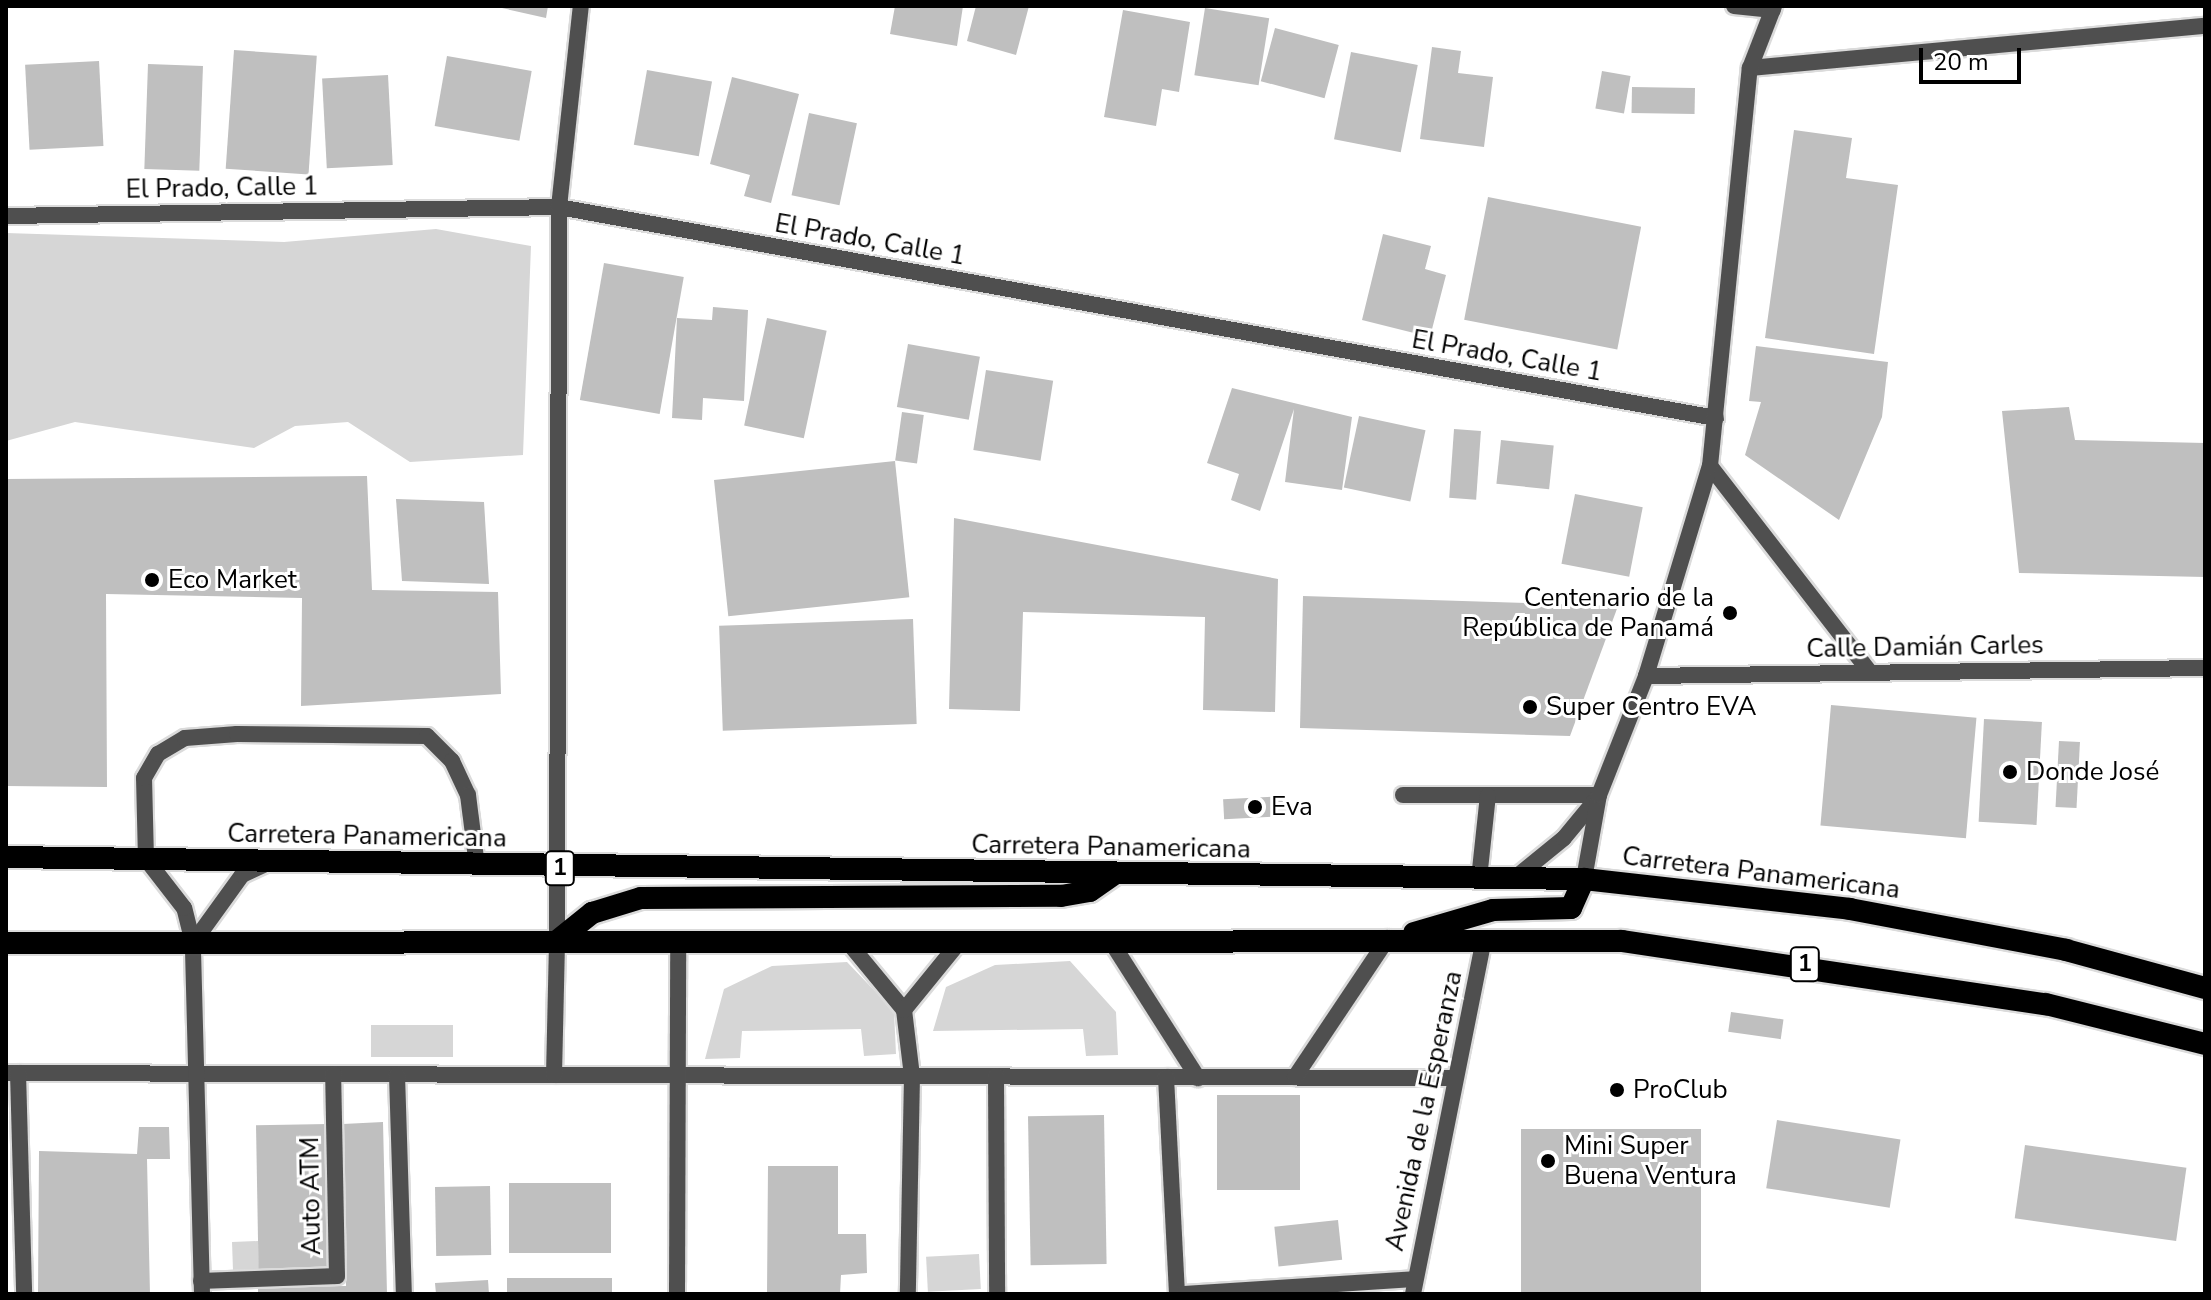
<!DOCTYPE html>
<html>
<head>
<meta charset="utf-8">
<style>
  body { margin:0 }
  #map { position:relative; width:2211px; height:1300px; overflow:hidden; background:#fff; font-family:"Nunito Sans",sans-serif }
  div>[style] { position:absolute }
  .green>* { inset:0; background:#d6d6d6; transform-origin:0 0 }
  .building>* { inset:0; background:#bfbfbf; transform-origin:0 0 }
  .roads { filter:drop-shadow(2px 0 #dbdbdb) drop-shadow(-2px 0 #dbdbdb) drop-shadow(0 2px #dbdbdb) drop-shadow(0 -2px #dbdbdb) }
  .service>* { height:16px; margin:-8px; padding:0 8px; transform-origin:8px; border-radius:8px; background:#4f4f4f }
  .minor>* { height:16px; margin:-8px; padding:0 8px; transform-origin:8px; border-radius:8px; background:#4f4f4f }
  .tertiary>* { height:16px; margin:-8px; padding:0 8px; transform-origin:8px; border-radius:8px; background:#4f4f4f }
  .trunk>* { height:22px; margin:-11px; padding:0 11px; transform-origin:11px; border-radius:11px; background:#000 }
  .dots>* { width:22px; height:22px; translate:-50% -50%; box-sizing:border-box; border:4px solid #fff; border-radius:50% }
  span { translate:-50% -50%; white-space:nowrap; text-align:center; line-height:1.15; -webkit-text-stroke:6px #fff; paint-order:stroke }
  .shield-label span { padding:2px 6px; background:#fff; border:2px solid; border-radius:6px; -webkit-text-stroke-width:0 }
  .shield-label { font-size:24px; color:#000; font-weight:700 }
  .street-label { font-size:26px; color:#000 }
  .poi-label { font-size:26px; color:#000 }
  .left { translate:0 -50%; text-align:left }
  .right { translate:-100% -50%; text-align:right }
  .frame { position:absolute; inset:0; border:8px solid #000; pointer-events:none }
  .scale { position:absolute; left:1919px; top:48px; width:102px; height:36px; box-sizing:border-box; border:4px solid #000; border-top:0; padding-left:10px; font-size:24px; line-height:28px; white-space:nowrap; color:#000; -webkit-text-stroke:6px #fff; paint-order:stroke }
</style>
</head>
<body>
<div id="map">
  <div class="green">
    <i style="clip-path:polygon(436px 229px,531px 246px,523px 455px,410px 462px,348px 422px,295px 426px,254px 448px,75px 422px,6px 441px,6px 233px,284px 242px)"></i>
    <i style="clip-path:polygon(1070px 961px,1116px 1012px,1118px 1055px,1086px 1056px,1083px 1029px,933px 1031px,946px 987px,995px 965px)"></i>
    <i style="clip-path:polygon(847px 962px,894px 1011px,896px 1054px,864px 1056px,861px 1029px,742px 1031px,740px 1058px,705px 1059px,724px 989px,772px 966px)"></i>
    <i style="left:453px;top:1025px;width:32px;height:82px;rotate:90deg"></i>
    <i style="left:258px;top:1241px;width:29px;height:26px;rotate:88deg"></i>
    <i style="left:979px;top:1254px;width:35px;height:53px;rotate:87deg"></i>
  </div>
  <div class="building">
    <i style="clip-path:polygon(493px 6px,548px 6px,546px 18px)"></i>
    <i style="clip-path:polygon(895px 6px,963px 6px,957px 46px,890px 34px)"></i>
    <i style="clip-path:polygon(976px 6px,1029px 6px,1016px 55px,967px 41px)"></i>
    <i style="left:1205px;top:8px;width:65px;height:68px;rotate:9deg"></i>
    <i style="clip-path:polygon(1123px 10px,1190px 22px,1179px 92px,1162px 89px,1156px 126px,1104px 117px)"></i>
    <i style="left:1275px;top:28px;width:66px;height:55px;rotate:15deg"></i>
    <i style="clip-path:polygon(1432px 47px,1461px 51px,1458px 73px,1493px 77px,1484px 147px,1420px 139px)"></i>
    <i style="left:234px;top:50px;width:83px;height:119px;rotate:4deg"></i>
    <i style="left:1351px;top:52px;width:68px;height:89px;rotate:11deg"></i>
    <i style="left:447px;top:56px;width:86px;height:71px;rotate:10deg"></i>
    <i style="left:99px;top:61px;width:85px;height:74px;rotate:87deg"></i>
    <i style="left:148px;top:64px;width:55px;height:105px;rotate:2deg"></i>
    <i style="left:647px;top:70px;width:66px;height:76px;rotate:10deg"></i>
    <i style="left:1602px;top:71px;width:29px;height:38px;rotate:10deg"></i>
    <i style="left:388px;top:75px;width:90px;height:66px;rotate:87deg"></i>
    <i style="clip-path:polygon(732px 77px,799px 94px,771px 203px,744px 196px,750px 175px,710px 164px)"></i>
    <i style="left:1632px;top:87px;width:63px;height:26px;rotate:1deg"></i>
    <i style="left:809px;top:113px;width:49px;height:84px;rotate:12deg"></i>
    <i style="clip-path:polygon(1794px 130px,1852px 138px,1846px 178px,1898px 185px,1874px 354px,1765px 338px)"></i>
    <i style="left:1488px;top:197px;width:156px;height:125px;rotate:11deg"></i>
    <i style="clip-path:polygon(1383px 234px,1431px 246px,1425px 269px,1446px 275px,1430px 337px,1362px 320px)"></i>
    <i style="left:604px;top:263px;width:81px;height:139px;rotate:10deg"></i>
    <i style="clip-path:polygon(713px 307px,748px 310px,744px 401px,703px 398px,702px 420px,672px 418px,677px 318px,712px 320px)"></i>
    <i style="left:767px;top:318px;width:61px;height:110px;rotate:12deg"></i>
    <i style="left:908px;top:344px;width:73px;height:64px;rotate:10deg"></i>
    <i style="clip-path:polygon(1756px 346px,1888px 362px,1882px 417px,1839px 520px,1745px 455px,1761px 402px,1749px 401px)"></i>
    <i style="left:986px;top:370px;width:68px;height:81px;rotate:9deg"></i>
    <i style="clip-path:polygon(1232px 388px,1352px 417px,1342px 490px,1285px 482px,1294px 409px,1260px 511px,1231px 500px,1239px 474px,1207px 463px)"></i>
    <i style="clip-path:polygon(2069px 407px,2075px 440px,2205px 443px,2205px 577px,2019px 573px,2002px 411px)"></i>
    <i style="left:902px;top:412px;width:22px;height:49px;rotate:8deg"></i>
    <i style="left:1359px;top:416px;width:68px;height:73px;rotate:12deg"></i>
    <i style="left:1454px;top:429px;width:27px;height:69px;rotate:4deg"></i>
    <i style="left:1501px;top:440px;width:53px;height:44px;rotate:6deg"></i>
    <i style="left:895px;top:461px;width:137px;height:182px;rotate:84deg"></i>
    <i style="clip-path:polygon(367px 476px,372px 590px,498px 592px,501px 694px,301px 706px,302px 598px,106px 594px,107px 787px,6px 786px,6px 479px)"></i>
    <i style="left:1575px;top:494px;width:69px;height:71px;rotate:11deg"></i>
    <i style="clip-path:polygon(396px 499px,484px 502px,489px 584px,402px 581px)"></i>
    <i style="clip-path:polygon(954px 518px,1278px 579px,1275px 712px,1203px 710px,1205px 617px,1023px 612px,1020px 711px,949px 709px)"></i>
    <i style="clip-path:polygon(1303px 596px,1618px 606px,1570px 736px,1300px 728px)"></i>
    <i style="left:913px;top:619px;width:105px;height:194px;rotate:88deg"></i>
    <i style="left:1831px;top:705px;width:146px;height:121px;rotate:5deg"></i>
    <i style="left:1984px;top:719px;width:58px;height:103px;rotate:3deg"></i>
    <i style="left:2059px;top:741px;width:21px;height:66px;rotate:3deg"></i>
    <i style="left:1286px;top:796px;width:20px;height:63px;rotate:87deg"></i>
    <i style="left:1731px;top:1012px;width:53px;height:20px;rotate:8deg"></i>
    <i style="left:1217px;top:1095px;width:83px;height:95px"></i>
    <i style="left:1104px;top:1115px;width:149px;height:76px;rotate:89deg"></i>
    <i style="left:1777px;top:1120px;width:125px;height:69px;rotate:9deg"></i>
    <i style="clip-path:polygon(383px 1122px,387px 1294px,258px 1294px,258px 1287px,346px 1286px,343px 1124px)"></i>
    <i style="left:328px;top:1124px;width:145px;height:72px;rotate:89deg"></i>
    <i style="clip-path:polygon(139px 1127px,169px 1127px,170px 1159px,147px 1159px,150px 1294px,38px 1294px,39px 1151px,137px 1154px)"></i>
    <i style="left:1521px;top:1129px;width:180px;height:165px"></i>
    <i style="left:2025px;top:1145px;width:163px;height:74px;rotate:8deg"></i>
    <i style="clip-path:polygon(768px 1166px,838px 1166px,838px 1234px,866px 1234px,867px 1273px,841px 1275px,840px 1294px,767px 1294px)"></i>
    <i style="left:509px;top:1183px;width:102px;height:70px"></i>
    <i style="left:490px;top:1186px;width:69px;height:55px;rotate:89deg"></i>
    <i style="left:1338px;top:1220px;width:40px;height:64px;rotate:84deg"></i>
    <i style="left:612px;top:1278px;width:16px;height:105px;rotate:90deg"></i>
    <i style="clip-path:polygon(488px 1280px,489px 1294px,436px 1294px,435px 1283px)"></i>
  </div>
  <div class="roads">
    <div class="service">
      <i style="left:1403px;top:795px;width:196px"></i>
      <i style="left:1479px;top:879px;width:84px;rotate:-83.9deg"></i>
      <i style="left:1110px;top:940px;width:164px;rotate:57.5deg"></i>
      <i style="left:847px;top:941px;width:89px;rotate:50.4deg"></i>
      <i style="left:904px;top:1010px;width:66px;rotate:83.1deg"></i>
      <i style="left:912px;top:1076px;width:218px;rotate:91.1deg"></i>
      <i style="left:193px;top:943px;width:84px;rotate:-54.2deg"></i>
      <i style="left:242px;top:875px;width:29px;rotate:-25deg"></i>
      <i style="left:904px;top:1010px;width:89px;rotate:-50.9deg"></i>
      <i style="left:6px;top:1073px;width:1449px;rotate:0.2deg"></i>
      <i style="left:18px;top:1073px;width:221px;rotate:88.4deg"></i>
      <i style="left:397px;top:1075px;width:219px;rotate:88.2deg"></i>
      <i style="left:554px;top:1075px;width:134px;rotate:-88.7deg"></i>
      <i style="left:996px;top:1076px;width:218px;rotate:89.7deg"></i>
      <i style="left:1166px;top:1077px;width:217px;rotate:87.1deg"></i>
      <i style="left:1295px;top:1077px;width:167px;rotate:-56.2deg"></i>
      <i style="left:201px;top:1281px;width:136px;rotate:-2.1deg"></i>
      <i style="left:337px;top:1276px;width:202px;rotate:-91.1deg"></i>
      <i style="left:202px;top:1294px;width:351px;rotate:-91.5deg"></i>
      <i style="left:193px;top:943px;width:36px;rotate:-104deg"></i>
      <i style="left:184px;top:908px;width:62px;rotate:-127.8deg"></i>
      <i style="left:146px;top:859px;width:81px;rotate:-91.4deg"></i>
      <i style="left:144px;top:778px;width:28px;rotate:-60deg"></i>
      <i style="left:158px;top:754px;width:31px;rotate:-31deg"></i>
      <i style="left:185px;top:738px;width:52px;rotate:-4.4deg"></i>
      <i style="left:237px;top:734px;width:190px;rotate:0.6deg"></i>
      <i style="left:427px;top:736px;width:35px;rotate:45deg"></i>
      <i style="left:452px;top:761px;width:38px;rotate:65deg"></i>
      <i style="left:468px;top:795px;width:72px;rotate:82.8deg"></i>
      <i style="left:677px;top:1294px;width:353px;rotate:-89.8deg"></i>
      <i style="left:1184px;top:1294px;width:230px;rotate:-3.7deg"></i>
    </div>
    <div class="minor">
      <i style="left:1734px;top:6px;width:39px;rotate:6deg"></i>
      <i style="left:1750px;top:68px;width:457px;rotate:-5.3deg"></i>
      <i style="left:6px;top:216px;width:553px;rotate:-0.93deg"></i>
      <i style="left:559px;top:207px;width:1176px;rotate:10.34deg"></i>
      <i style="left:1710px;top:466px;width:258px;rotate:52.2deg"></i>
      <i style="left:1646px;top:676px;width:220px;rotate:-73.1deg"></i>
      <i style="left:1710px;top:466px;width:400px;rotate:-84.3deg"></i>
      <i style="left:1750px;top:68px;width:66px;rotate:-68.8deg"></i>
      <i style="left:557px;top:941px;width:734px;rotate:-89.84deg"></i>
      <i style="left:559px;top:207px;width:202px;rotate:-83.8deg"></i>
    </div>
    <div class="tertiary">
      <i style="left:1515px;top:878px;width:63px;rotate:-39.2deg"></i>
      <i style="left:1564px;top:838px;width:53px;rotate:-50.3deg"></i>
      <i style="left:1584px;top:879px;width:85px;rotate:-79.9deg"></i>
      <i style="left:1599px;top:795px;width:128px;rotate:-68.4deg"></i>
      <i style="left:1646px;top:676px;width:559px;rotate:-0.82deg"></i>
      <i style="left:1413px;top:1294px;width:363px;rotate:-78.7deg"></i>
    </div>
    <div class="trunk">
      <i style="left:6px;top:857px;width:1578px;rotate:0.8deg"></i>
      <i style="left:1584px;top:879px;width:268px;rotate:6.4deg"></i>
      <i style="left:1850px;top:909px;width:220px;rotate:10.7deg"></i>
      <i style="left:2066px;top:950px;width:144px;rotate:15.3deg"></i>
      <i style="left:1414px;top:933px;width:82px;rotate:-16.2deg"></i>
      <i style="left:1493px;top:910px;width:78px;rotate:-1.5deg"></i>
      <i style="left:1571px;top:908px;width:32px;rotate:-66deg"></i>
      <i style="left:557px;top:941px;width:45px;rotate:-38.7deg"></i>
      <i style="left:592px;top:913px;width:51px;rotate:-17deg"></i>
      <i style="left:641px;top:898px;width:420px;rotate:-0.3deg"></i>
      <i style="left:1061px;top:896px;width:29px;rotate:-10deg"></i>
      <i style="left:1090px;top:891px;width:28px;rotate:-35deg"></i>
      <i style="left:6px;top:943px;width:1616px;rotate:-0.07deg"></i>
      <i style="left:1622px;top:941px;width:429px;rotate:8.5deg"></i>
      <i style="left:2046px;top:1004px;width:164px;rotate:14.1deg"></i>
    </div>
  </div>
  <div class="dots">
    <i style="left:152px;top:580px;background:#000"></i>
    <i style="left:1730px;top:613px;background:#000"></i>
    <i style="left:1530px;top:707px;background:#000"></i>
    <i style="left:2010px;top:772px;background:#000"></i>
    <i style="left:1255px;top:807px;background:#000"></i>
    <i style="left:1617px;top:1090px;background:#000"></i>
    <i style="left:1548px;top:1161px;background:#000"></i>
  </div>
  <div class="shield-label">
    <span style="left:560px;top:868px">1</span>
    <span style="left:1805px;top:964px">1</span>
  </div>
  <div class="street-label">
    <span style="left:222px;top:188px;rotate:-1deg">El Prado, Calle 1</span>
    <span style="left:870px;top:240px;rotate:10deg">El Prado, Calle 1</span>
    <span style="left:1507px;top:356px;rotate:10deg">El Prado, Calle 1</span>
    <span style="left:1925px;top:647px;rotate:-1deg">Calle Damián Carles</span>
    <span style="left:367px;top:836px;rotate:1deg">Carretera Panamericana</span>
    <span style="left:1111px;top:847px;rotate:1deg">Carretera Panamericana</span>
    <span style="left:1761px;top:873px;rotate:7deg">Carretera Panamericana</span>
    <span style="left:1424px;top:1111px;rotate:-78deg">Avenida de la Esperanza</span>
    <span style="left:311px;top:1196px;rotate:-91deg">Auto ATM</span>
  </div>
  <div class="poi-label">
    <span class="left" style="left:168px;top:580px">Eco Market</span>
    <span class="right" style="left:1714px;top:613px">Centenario de la<br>República de Panamá</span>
    <span class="left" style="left:1546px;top:707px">Super Centro EVA</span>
    <span class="left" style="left:2026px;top:772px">Donde José</span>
    <span class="left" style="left:1271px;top:807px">Eva</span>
    <span class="left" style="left:1633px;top:1090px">ProClub</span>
    <span class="left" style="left:1564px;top:1161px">Mini Super<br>Buena Ventura</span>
  </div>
  <div class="frame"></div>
  <div class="scale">20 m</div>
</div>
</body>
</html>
